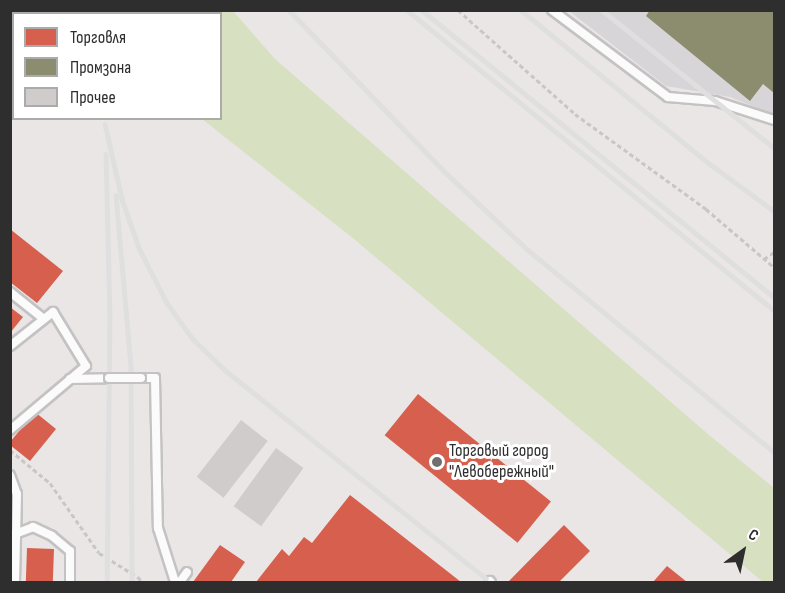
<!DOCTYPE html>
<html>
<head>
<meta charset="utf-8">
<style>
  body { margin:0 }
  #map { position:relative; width:785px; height:593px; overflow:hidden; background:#eae6e5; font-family:"Sofia Sans Condensed",sans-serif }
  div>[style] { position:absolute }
  .industrial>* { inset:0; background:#d7d5d7 }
  .green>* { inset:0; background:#d8e0c2 }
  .shops>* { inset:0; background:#d6604d; transform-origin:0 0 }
  .industry>* { inset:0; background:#8c8c6e }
  .building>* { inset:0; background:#d0cccb; transform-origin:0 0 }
  .path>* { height:3px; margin-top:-1.5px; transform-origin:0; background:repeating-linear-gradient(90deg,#c7c7c7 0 4.5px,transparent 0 7.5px) }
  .roads { filter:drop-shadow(2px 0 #c4c2c3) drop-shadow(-2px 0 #c4c2c3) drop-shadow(0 2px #c4c2c3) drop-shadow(0 -2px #c4c2c3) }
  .service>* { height:8px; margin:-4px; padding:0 4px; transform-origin:4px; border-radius:4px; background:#fcfbfb }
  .rail>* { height:4.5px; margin:-2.25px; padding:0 2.25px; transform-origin:2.25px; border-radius:2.25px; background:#dfdfe0 }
  .bridges { filter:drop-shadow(2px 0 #c4c2c3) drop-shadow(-2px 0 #c4c2c3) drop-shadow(0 2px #c4c2c3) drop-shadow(0 -2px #c4c2c3) }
  .service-bridge>* { height:8px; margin:-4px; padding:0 4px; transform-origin:4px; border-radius:4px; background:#fcfbfb }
  .dots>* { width:16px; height:16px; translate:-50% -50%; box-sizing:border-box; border:3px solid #fff; border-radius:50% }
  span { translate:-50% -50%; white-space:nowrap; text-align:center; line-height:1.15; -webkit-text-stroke:6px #fff; paint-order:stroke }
  .poi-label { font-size:18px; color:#2e2e2e }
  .left { translate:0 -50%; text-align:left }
  .frame { position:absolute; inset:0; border:12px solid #2e2e2e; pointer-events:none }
  .legend { position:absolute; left:12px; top:12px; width:210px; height:108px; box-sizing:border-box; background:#fff; border:2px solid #ababab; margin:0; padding:8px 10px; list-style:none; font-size:18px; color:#2e2e2e }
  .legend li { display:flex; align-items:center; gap:12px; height:30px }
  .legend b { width:30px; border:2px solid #ababab }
  .north { position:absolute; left:713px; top:521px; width:60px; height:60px; -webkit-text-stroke:4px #fff; paint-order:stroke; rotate:33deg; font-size:16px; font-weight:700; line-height:24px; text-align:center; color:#2e2e2e }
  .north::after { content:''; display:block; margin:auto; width:21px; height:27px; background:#2e2e2e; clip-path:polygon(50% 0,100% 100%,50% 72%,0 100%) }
</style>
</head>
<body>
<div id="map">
  <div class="industrial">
    <i style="clip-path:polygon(569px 11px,774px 11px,774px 115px,730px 97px,666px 86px)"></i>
  </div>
  <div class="green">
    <i style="clip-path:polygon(124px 11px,233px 11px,275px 59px,709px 435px,774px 488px,774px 582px,763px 582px,354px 239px,202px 119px,220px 118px,220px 14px,124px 14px)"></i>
  </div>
  <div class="shops">
    <i style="clip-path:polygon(10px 47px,14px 49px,14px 80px,10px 84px)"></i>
    <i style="clip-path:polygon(10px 229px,63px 271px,37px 303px,10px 282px)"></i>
    <i style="clip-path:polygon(10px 307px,23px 317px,10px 333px)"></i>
    <i style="left:418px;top:394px;width:171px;height:53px;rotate:39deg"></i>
    <i style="clip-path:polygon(35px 412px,56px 429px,30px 461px,10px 445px,10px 442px)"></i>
    <i style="clip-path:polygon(350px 495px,461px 582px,256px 582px,282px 549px,289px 556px,304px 537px,312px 543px)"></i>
    <i style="clip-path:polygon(564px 525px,590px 551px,559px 582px,508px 582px)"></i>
    <i style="clip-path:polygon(220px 545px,245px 562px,231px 582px,193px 582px)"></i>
    <i style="left:27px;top:548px;width:27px;height:34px;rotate:2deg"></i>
    <i style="clip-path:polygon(667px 566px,687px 582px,653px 582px)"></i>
  </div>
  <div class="industry">
    <i style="clip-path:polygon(650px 10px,774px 10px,774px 93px,763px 84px,750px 101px,646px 16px)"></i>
  </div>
  <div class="building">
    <i style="left:241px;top:420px;width:34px;height:72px;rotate:38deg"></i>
    <i style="left:276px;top:448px;width:34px;height:72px;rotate:36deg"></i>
  </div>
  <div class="path">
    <i style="left:458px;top:10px;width:157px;rotate:41.6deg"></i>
    <i style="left:575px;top:114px;width:162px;rotate:35.9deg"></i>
    <i style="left:706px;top:209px;width:89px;rotate:40.5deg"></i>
    <i style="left:764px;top:259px;width:12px;rotate:-35deg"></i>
    <i style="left:10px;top:450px;width:52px;rotate:39.5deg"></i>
    <i style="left:50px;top:483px;width:85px;rotate:55deg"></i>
    <i style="left:99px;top:553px;width:46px;rotate:31.6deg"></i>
    <i style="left:138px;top:577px;width:6px;rotate:51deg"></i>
  </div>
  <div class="roads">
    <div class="service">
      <i style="left:552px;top:10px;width:145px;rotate:36.9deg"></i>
      <i style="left:668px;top:97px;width:47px;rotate:4.9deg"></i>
      <i style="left:715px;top:101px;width:62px;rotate:17.9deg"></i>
      <i style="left:10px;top:19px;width:4px;rotate:27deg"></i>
      <i style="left:10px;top:110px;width:5px;rotate:-37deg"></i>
      <i style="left:10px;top:292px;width:43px;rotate:38.5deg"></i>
      <i style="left:10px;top:346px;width:55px;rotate:-38.3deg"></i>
      <i style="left:53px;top:312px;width:63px;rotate:58.6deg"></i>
      <i style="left:86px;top:366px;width:99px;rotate:139.9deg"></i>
      <i style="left:141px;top:378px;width:14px"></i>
      <i style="left:155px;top:378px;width:150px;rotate:88.9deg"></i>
      <i style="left:158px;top:528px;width:57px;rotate:72.5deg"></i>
      <i style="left:70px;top:379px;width:39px;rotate:-1deg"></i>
      <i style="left:10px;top:475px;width:20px;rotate:70deg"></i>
      <i style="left:17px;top:494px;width:88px;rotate:91.3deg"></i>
      <i style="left:15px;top:534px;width:19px;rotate:-21deg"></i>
      <i style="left:33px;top:527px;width:21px;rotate:25deg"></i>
      <i style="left:52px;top:536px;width:23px;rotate:40deg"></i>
      <i style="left:70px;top:551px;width:31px;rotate:90deg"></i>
      <i style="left:490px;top:581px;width:1px;rotate:45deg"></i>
      <i style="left:180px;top:582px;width:12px;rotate:-55deg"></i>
    </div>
  </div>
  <div class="rail">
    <i style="left:98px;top:10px;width:4px;rotate:90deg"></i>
    <i style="left:289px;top:10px;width:228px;rotate:46.1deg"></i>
    <i style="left:447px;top:174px;width:111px;rotate:43.2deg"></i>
    <i style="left:528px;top:250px;width:318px;rotate:39.4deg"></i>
    <i style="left:407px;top:10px;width:474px;rotate:39.3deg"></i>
    <i style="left:422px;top:10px;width:454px;rotate:39.2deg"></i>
    <i style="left:521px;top:10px;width:244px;rotate:39.2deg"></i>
    <i style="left:710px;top:164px;width:79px;rotate:36.3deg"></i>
    <i style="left:602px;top:10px;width:221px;rotate:38.7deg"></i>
    <i style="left:105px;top:124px;width:77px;rotate:77.2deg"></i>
    <i style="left:122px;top:199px;width:54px;rotate:70.6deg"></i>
    <i style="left:140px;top:250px;width:59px;rotate:63deg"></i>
    <i style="left:167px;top:303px;width:44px;rotate:54.2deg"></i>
    <i style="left:193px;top:339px;width:45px;rotate:44.1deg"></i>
    <i style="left:225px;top:370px;width:334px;rotate:38.6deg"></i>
    <i style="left:106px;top:154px;width:159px;rotate:88.6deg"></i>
    <i style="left:110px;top:313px;width:269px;rotate:90.6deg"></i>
    <i style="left:116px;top:195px;width:174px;rotate:85deg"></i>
    <i style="left:131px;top:368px;width:214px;rotate:89.7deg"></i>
  </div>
  <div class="bridges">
    <div class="service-bridge">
      <i style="left:109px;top:378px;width:32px"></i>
    </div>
  </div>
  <div class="dots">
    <i style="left:437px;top:462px;background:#706e6e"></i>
  </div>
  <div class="poi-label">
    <span class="left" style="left:449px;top:462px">Торговый город<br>"Левобережный"</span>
  </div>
  <div class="frame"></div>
  <ul class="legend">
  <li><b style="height:16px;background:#d6604d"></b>Торговля</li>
  <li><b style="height:16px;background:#8c8c6e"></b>Промзона</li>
  <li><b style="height:16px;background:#d0cccb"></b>Прочее</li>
  </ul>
  <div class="north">С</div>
</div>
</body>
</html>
